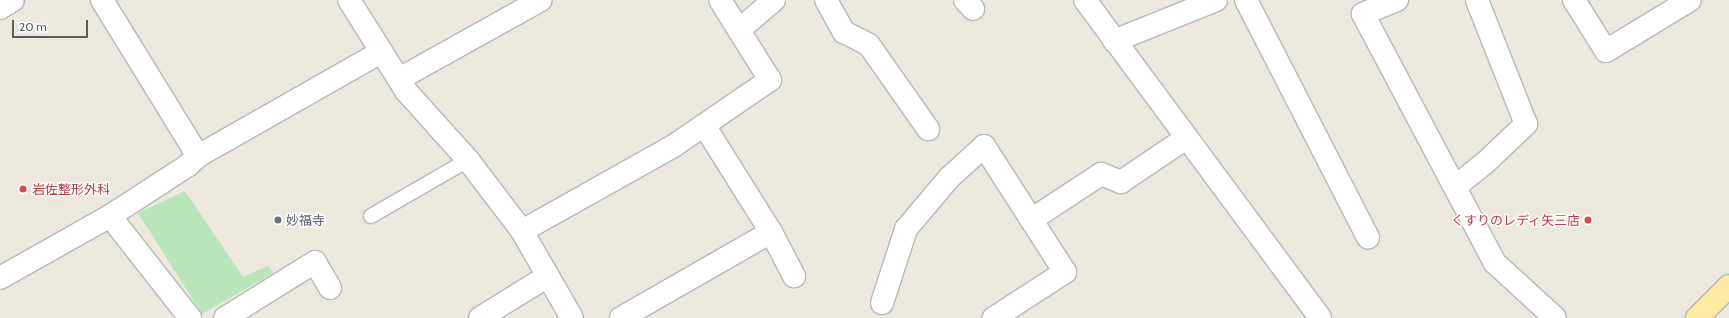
<!DOCTYPE html>
<html>
<head>
<meta charset="utf-8">
<style>
  body { margin:0 }
  #map { position:relative; width:1729px; height:318px; overflow:hidden; background:#ece8de; font-family:Cabin,"Noto Sans JP",sans-serif }
  div>[style] { position:absolute }
  .green>* { inset:0; background:#bae5b8 }
  .roads { filter:drop-shadow(1px 0 #b4b7bc) drop-shadow(-1px 0 #b4b7bc) drop-shadow(0 1px #b4b7bc) drop-shadow(0 -1px #b4b7bc) }
  .service>* { height:14px; margin:-7px; padding:0 7px; transform-origin:7px; border-radius:7px; background:#fff }
  .minor>* { height:22px; margin:-11px; padding:0 11px; transform-origin:11px; border-radius:11px; background:#fff }
  .primary>* { height:22px; margin:-11px; padding:0 11px; transform-origin:11px; border-radius:11px; background:#ffeba0 }
  .dots>* { width:11px; height:11px; translate:-50% -50%; box-sizing:border-box; border:2px solid #fff; border-radius:50% }
  span { translate:-50% -50%; white-space:nowrap; text-align:center; line-height:1.15; -webkit-text-stroke:3px #fff; paint-order:stroke }
  .health-label { font-size:13px; color:#be3a42 }
  .left { translate:0 -50%; text-align:left }
  .right { translate:-100% -50%; text-align:right }
  .worship-label { font-size:13px; color:#5b616d }
  .scale { position:absolute; left:12px; top:20px; width:76px; height:18px; box-sizing:border-box; border:2px solid #575c60; border-top:0; padding-left:5px; font-size:12px; line-height:14px; white-space:nowrap; color:#575c60; -webkit-text-stroke:3px #fff; paint-order:stroke }
</style>
</head>
<body>
<div id="map">
  <div class="green">
    <i style="clip-path:polygon(185px 191px,243px 277px,268px 266px,273px 273px,202px 314px,138px 213px)"></i>
  </div>
  <div class="roads">
    <div class="service">
      <i style="left:371px;top:216px;width:112px;rotate:-30deg"></i>
    </div>
    <div class="minor">
      <i style="left:349px;top:0;width:107px;rotate:57.9deg"></i>
      <i style="left:406px;top:91px;width:93px;rotate:48.1deg"></i>
      <i style="left:468px;top:160px;width:89px;rotate:52.7deg"></i>
      <i style="left:522px;top:231px;width:100px;rotate:60.1deg"></i>
      <i style="left:826px;top:0;width:37px;rotate:61deg"></i>
      <i style="left:844px;top:32px;width:28px;rotate:27deg"></i>
      <i style="left:869px;top:45px;width:103px;rotate:54.9deg"></i>
      <i style="left:965px;top:0;width:12px;rotate:48deg"></i>
      <i style="left:1085px;top:0;width:395px;rotate:53.5deg"></i>
      <i style="left:1246px;top:0;width:267px;rotate:62.8deg"></i>
      <i style="left:1397px;top:0;width:37px;rotate:158deg"></i>
      <i style="left:1363px;top:14px;width:282px;rotate:62.1deg"></i>
      <i style="left:1495px;top:263px;width:81px;rotate:42.5deg"></i>
      <i style="left:1574px;top:0;width:60px;rotate:57.9deg"></i>
      <i style="left:1606px;top:51px;width:98px;rotate:-31.3deg"></i>
      <i style="left:0;top:8px;width:15px;rotate:-32deg"></i>
      <i style="left:739px;top:30px;width:46px;rotate:-40.6deg"></i>
      <i style="left:1114px;top:41px;width:110px;rotate:-21.9deg"></i>
      <i style="left:399px;top:79px;width:162px;rotate:-29.1deg"></i>
      <i style="left:198px;top:156px;width:210px;rotate:-29.6deg"></i>
      <i style="left:1455px;top:187px;width:38px;rotate:-39deg"></i>
      <i style="left:1485px;top:163px;width:57px;rotate:-43.6deg"></i>
      <i style="left:1526px;top:124px;width:133px;rotate:-111.6deg"></i>
      <i style="left:110px;top:216px;width:130px;rotate:51.9deg"></i>
      <i style="left:1031px;top:220px;width:84px;rotate:-33.3deg"></i>
      <i style="left:1101px;top:174px;width:22px;rotate:22deg"></i>
      <i style="left:1121px;top:182px;width:78px;rotate:-34.1deg"></i>
      <i style="left:522px;top:231px;width:176px;rotate:-29.3deg"></i>
      <i style="left:675px;top:145px;width:115px;rotate:-34.4deg"></i>
      <i style="left:770px;top:80px;width:94px;rotate:-122deg"></i>
      <i style="left:771px;top:232px;width:50px;rotate:62.4deg"></i>
      <i style="left:0;top:278px;width:126px;rotate:-29.4deg"></i>
      <i style="left:110px;top:216px;width:92px;rotate:-33deg"></i>
      <i style="left:187px;top:166px;width:15px;rotate:-42deg"></i>
      <i style="left:198px;top:156px;width:183px;rotate:-121.6deg"></i>
      <i style="left:882px;top:303px;width:78px;rotate:-72deg"></i>
      <i style="left:906px;top:229px;width:67px;rotate:-49.9deg"></i>
      <i style="left:949px;top:178px;width:47px;rotate:-42.4deg"></i>
      <i style="left:984px;top:146px;width:150px;rotate:57.3deg"></i>
      <i style="left:1065px;top:272px;width:85px;rotate:147.1deg"></i>
      <i style="left:225px;top:318px;width:106px;rotate:-31.9deg"></i>
      <i style="left:315px;top:262px;width:30px;rotate:60deg"></i>
      <i style="left:480px;top:318px;width:80px;rotate:-31.7deg"></i>
      <i style="left:621px;top:318px;width:173px;rotate:-29.8deg"></i>
      <i style="left:771px;top:232px;width:126px;rotate:-122.1deg"></i>
    </div>
    <div class="primary">
      <i style="left:1697px;top:318px;width:45px;rotate:-45deg"></i>
    </div>
  </div>
  <div class="dots">
    <i style="left:23px;top:189px;background:#e0444e"></i>
    <i style="left:278px;top:220px;background:#6b7280"></i>
    <i style="left:1588px;top:220px;background:#e0444e"></i>
  </div>
  <div class="health-label">
    <span class="left" style="left:32px;top:189px">岩佐整形外科</span>
    <span class="right" style="left:1580px;top:220px">くすりのレディ矢三店</span>
  </div>
  <div class="worship-label">
    <span class="left" style="left:286px;top:220px">妙福寺</span>
  </div>
  <div class="scale">20 m</div>
</div>
</body>
</html>
